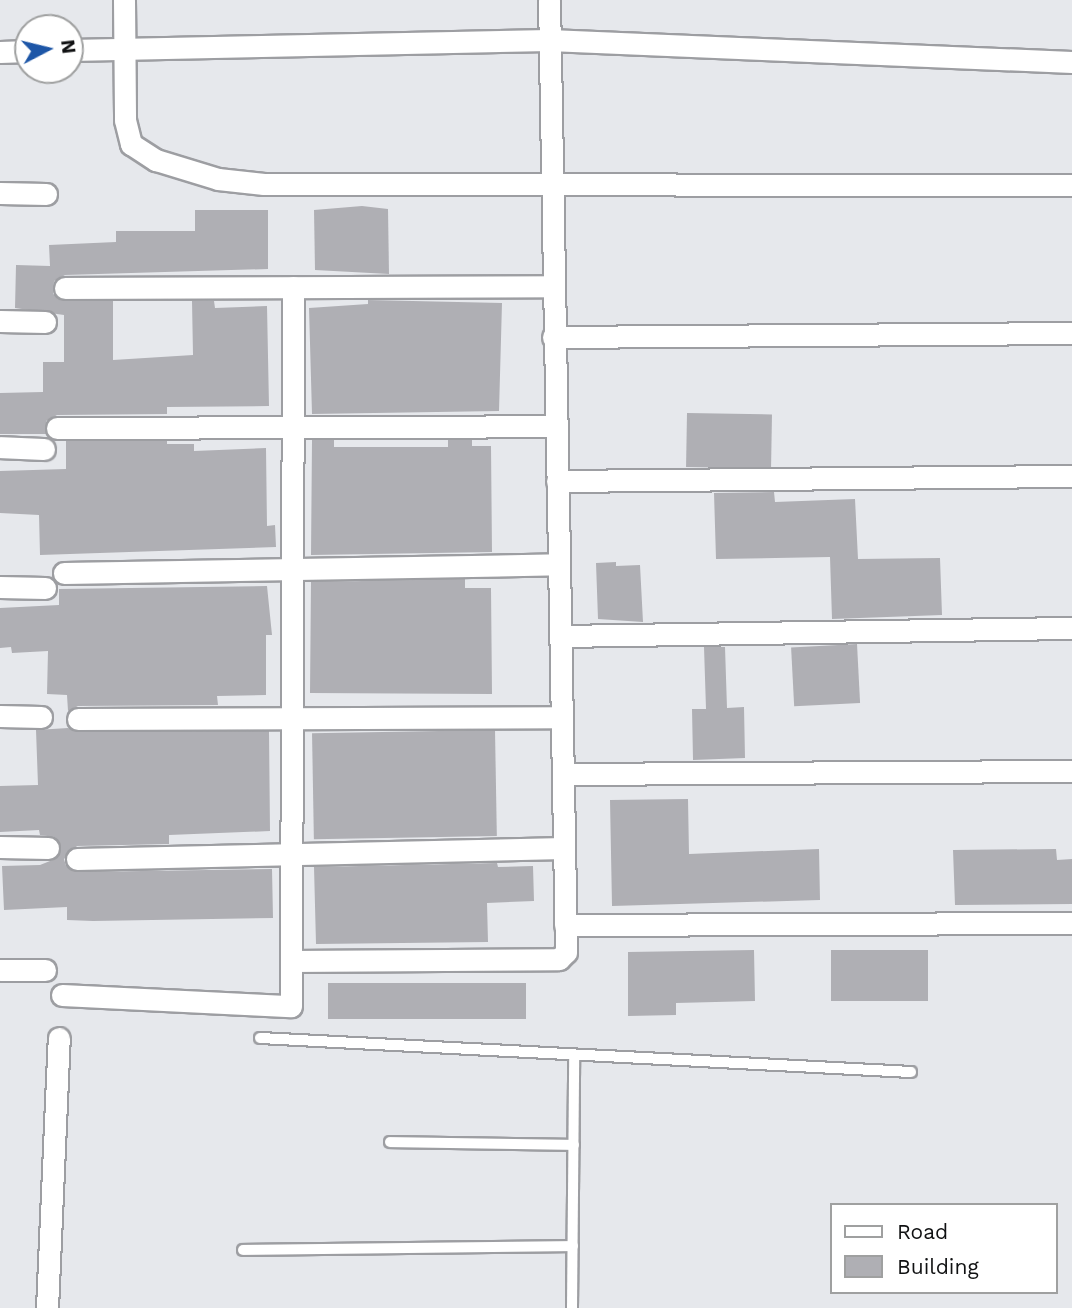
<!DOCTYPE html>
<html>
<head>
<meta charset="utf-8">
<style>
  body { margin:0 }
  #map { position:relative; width:1072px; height:1308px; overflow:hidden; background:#e6e8ec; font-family:"Work Sans",sans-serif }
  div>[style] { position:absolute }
  .building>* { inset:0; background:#afafb4; transform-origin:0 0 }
  .roads { filter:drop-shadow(2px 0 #9d9ea2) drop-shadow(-2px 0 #9d9ea2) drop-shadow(0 2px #9d9ea2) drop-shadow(0 -2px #9d9ea2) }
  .service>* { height:10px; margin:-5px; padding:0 5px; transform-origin:5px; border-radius:5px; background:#fff }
  .minor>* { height:21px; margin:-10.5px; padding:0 10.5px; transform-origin:10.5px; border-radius:10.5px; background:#fff }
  span { translate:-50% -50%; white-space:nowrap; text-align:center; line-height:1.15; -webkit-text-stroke:6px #fff; paint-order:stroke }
  .legend { position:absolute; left:830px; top:1203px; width:228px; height:91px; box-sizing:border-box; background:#fff; border:2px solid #9fa0a0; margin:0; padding:9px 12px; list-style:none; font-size:21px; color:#101112 }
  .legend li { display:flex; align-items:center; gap:14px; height:35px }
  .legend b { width:35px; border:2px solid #9fa0a0 }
  .north { position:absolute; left:14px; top:14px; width:70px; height:70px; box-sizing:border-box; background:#fff; border:2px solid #9fa0a0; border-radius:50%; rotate:83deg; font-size:19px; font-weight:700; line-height:28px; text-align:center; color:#101112 }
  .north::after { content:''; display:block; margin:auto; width:24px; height:32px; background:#1d56a7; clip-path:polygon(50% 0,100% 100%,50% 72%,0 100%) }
</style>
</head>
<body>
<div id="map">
  <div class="building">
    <i style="clip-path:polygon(362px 206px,388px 209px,389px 274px,315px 270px,314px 210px)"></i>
    <i style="clip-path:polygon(195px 210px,268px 210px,268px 269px,65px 275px,54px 281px,53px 294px,65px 301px,113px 301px,113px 360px,193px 355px,192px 301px,214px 301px,215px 308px,267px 306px,269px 406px,167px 407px,167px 414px,57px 415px,46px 421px,46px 434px,0 434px,0 393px,43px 392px,43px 362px,64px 362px,64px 315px,15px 308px,16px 265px,50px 266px,49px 245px,116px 242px,116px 231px,195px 231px)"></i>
    <i style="clip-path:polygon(368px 300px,502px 303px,499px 411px,312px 414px,309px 308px,368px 304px)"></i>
    <i style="left:687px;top:413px;width:85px;height:54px;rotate:1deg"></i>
    <i style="clip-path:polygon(472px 439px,472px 446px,491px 446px,492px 552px,311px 555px,312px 440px,334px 440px,334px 447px,448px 447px,448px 440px)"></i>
    <i style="clip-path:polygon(66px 441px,167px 441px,167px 444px,194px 444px,194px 451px,266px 448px,267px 526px,275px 525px,276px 547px,40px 555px,39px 515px,0 513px,0 471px,66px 469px)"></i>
    <i style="clip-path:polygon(774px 492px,775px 502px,855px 499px,858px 559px,940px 558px,942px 615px,832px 619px,830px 557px,716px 559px,714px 493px)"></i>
    <i style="clip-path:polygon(616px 562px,616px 566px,640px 565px,643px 622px,598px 619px,596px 563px)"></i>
    <i style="clip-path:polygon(465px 579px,465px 588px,491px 588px,492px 694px,310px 693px,311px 582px)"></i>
    <i style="clip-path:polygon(267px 586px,272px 635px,266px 635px,266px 695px,217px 696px,218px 705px,78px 706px,68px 711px,67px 695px,47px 694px,48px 651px,12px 653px,11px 647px,0 648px,0 608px,59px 605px,59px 589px)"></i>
    <i style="left:857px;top:644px;width:59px;height:66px;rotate:87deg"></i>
    <i style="clip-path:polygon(704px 647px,725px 647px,727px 708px,744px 707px,745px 758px,693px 760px,692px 709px,706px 709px)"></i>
    <i style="clip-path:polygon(68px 728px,78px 732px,269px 731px,270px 831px,169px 835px,169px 844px,77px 846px,64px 859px,66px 866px,77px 872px,272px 869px,273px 918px,93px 921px,67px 920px,67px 907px,4px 910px,2px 866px,40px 865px,55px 859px,61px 848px,55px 837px,40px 835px,39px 830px,0 832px,0 786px,38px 785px,36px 730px)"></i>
    <i style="left:495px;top:730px;width:106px;height:183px;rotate:89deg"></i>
    <i style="clip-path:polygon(688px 799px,689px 854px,819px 849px,820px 900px,612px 906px,610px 800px)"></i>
    <i style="clip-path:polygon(1056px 849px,1057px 860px,1072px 859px,1072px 904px,955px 905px,953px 850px)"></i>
    <i style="clip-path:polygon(497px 863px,498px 867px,533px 866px,534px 901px,487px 903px,488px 942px,316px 944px,314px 867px)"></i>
    <i style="clip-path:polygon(754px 950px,755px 1001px,676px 1003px,676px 1015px,628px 1016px,628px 952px)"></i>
    <i style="left:831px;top:950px;width:97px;height:51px"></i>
    <i style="left:328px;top:983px;width:198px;height:36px"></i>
  </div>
  <div class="roads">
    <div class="service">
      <i style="left:260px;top:1038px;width:652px;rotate:2.99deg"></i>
      <i style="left:390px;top:1142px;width:184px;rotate:0.9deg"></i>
      <i style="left:243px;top:1250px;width:330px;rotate:-0.7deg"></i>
      <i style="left:572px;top:1308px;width:252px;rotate:-89.5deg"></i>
    </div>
    <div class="minor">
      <i style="left:124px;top:0;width:120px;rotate:89.5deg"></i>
      <i style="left:125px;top:120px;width:25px;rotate:76deg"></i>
      <i style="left:131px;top:144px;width:30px;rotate:33deg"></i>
      <i style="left:156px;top:160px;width:65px;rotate:17deg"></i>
      <i style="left:218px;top:179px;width:46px;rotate:6.2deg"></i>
      <i style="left:264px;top:184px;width:808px;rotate:0.07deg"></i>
      <i style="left:70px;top:50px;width:479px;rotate:-1.2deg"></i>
      <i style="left:549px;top:40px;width:523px;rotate:2.41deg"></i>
      <i style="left:0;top:52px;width:28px;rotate:-2deg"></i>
      <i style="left:0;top:193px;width:46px;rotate:1.2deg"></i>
      <i style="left:65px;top:288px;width:487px;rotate:-0.2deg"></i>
      <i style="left:0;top:321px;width:45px;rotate:1.3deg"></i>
      <i style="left:553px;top:337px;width:519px;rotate:-0.44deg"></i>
      <i style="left:57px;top:428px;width:498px;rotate:-0.2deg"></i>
      <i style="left:0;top:447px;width:44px;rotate:2.6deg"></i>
      <i style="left:557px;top:481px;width:515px;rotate:-0.56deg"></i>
      <i style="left:64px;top:573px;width:495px;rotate:-1deg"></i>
      <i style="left:0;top:587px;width:45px;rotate:1.3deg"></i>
      <i style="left:560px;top:636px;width:512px;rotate:-0.9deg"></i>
      <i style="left:0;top:716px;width:41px;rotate:1.4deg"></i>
      <i style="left:78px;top:719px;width:484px;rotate:-0.2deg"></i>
      <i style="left:563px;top:774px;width:509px;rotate:-0.34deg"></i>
      <i style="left:0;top:847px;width:48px;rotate:1.2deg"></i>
      <i style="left:77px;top:859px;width:487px;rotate:-1.3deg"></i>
      <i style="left:565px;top:925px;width:507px;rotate:-0.23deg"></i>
      <i style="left:291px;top:961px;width:268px;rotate:-0.4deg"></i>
      <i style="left:559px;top:959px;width:10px;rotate:-45deg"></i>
      <i style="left:566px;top:952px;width:952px;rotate:-91.02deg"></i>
      <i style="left:0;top:970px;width:45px"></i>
      <i style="left:62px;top:995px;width:229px;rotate:2.8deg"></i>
      <i style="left:291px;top:1006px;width:719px;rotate:-89.84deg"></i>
      <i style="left:47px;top:1308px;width:270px;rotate:-87.5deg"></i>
    </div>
  </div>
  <ul class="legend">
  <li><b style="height:9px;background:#fff"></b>Road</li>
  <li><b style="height:19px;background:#afafb4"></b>Building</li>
  </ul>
  <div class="north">N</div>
</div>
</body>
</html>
